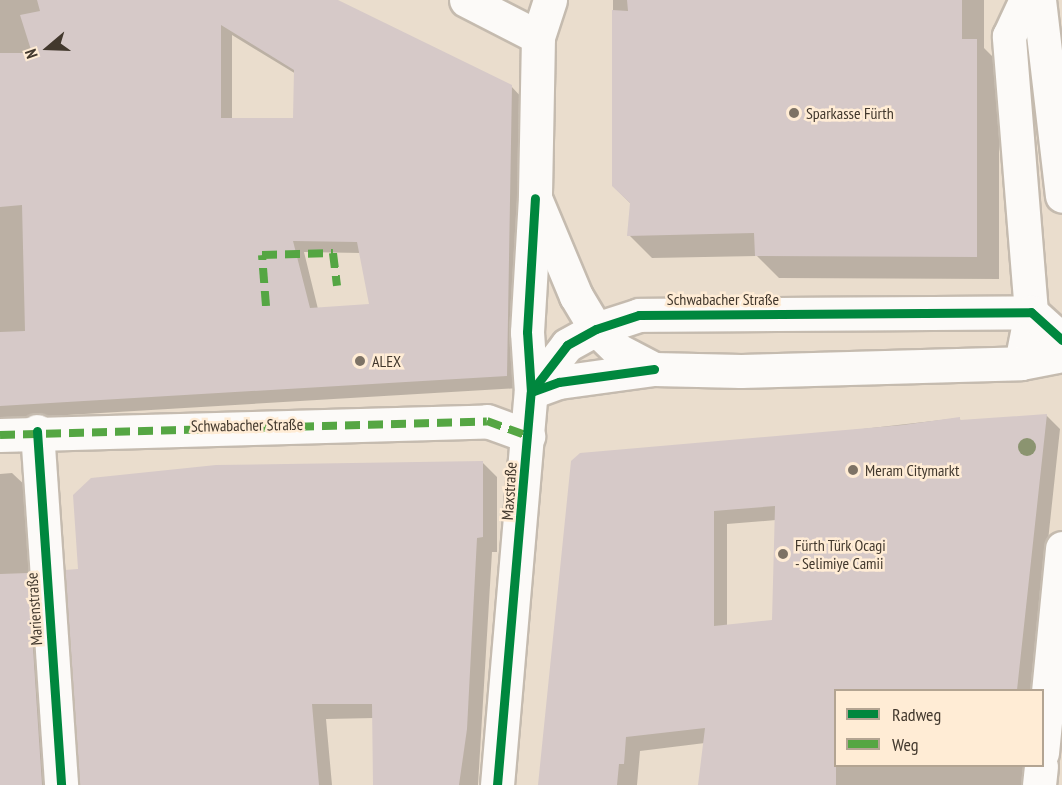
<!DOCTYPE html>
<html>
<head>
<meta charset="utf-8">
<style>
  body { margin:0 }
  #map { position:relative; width:1062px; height:785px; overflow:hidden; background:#eaddcd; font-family:"PT Sans Narrow",sans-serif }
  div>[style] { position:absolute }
  .shadow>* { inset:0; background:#0003 }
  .building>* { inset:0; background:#d6c9c8 }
  .roads { filter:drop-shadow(2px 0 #c5bbaf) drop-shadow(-2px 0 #c5bbaf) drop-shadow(0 2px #c5bbaf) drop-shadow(0 -2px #c5bbaf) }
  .minor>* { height:33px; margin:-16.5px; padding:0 16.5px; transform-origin:16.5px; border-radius:16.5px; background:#fcfaf8 }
  .major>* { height:33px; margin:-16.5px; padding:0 16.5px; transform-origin:16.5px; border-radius:16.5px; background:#fcfaf8 }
  .quiet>* { height:8px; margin-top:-4px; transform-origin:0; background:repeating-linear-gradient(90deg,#55a643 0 15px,transparent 0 23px) }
  .cycleway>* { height:9px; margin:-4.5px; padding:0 4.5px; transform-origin:4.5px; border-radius:4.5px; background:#00873e }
  .trees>* { width:18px; height:18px; margin:-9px; border-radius:50%; background:#8b9470 }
  .dots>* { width:16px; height:16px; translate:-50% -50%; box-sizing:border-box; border:3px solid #ffecd5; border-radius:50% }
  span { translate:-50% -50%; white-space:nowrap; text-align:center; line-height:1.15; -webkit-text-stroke:5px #ffecd5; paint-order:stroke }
  .poi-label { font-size:16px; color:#42382d }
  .left { translate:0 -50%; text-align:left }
  .street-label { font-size:16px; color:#42382d }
  .legend { position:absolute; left:834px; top:689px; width:210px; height:78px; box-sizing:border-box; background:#ffecd5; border:2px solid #b3a492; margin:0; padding:8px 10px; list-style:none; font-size:18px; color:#42382d }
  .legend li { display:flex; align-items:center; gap:12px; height:30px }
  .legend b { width:30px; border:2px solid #b3a492 }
  .north { position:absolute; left:18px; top:18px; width:60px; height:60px; -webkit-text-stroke:4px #ffecd5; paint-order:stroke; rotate:251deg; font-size:16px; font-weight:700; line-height:24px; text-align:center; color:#42382d }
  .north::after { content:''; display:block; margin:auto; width:21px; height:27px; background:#42382d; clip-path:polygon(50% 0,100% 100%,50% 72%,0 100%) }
</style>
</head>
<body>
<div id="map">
  <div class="shadow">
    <i style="clip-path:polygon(evenodd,0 0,335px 0,511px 86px,523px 99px,519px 388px,0 419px,0 0,232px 35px,296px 74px,294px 119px,232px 119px,232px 35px,0 0,304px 252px,361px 253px,371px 306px,318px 309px,304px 252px)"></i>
    <i style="clip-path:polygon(613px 0,984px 0,984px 48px,999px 63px,999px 279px,779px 278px,757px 256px,652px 258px,629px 235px,631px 204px,613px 186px)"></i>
    <i style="clip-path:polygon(evenodd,1046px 415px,1060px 429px,1032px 690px,836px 690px,836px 766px,1024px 766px,1022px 785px,699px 785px,705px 743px,640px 751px,637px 785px,540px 785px,573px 462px,959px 418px,962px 422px,1046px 415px,776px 520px,773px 621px,727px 626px,727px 524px,776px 520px)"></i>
    <i style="clip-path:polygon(482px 462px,497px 477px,497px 552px,492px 552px,478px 785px,374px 785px,374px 718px,326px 719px,332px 785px,81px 785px,80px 571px)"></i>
    <i style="clip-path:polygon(12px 473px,28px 488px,56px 785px,0 785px,0 474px)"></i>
  </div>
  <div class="building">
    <i style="clip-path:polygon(evenodd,37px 0,338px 0,512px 85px,507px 376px,0 406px,0 332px,25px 331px,22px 205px,0 207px,0 53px,32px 53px,20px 15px,40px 11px,37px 0,221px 25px,294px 70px,293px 118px,221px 118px,221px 25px,37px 0,293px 241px,357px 242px,369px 304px,310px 308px,293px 241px)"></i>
    <i style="clip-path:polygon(627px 0,962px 0,962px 39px,977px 39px,977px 257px,755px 256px,754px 233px,627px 236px,630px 203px,612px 186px,612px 10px,628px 11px)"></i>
    <i style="clip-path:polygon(evenodd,1047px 414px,1017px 690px,836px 690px,836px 785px,698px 785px,705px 728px,626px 737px,624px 764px,619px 764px,617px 785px,538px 785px,571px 461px,580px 453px,903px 425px,960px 417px,960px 420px,1047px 414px,775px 506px,772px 620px,714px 626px,714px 511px,775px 506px)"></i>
    <i style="clip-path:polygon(483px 461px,483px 537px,477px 538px,467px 729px,459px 785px,373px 785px,372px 704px,312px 704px,319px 785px,80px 785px,65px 570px,78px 569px,73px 495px,91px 478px,216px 465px)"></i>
    <i style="clip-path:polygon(28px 573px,42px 785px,0 785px,0 574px)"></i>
  </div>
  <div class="roads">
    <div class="minor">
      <i style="left:538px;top:37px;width:39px;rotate:-72deg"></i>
      <i style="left:1021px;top:363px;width:52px;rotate:-78.9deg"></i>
      <i style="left:1031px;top:312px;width:277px;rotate:-94.6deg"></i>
      <i style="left:1009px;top:36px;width:40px;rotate:-65deg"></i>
      <i style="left:531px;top:392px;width:59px;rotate:-52.5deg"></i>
      <i style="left:567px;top:345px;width:33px;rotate:-29deg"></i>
      <i style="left:596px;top:329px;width:45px;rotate:-18deg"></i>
      <i style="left:639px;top:315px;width:392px;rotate:-0.4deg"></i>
      <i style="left:1031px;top:312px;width:42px;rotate:42.1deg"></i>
      <i style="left:531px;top:392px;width:30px;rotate:-20deg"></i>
      <i style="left:559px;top:382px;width:96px;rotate:-7.8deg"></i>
      <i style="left:37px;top:431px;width:355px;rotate:86.1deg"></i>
      <i style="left:0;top:435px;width:487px;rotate:-1.6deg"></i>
      <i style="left:487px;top:421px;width:44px;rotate:20.1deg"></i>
      <i style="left:1042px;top:753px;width:206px;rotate:-84.4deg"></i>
      <i style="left:497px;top:785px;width:394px;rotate:-85.1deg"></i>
      <i style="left:531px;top:392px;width:60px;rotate:-93.8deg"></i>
      <i style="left:527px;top:332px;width:134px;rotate:-86.6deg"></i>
      <i style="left:1039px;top:785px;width:19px;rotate:-84deg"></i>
    </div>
    <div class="major">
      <i style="left:466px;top:0;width:81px;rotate:27.2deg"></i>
      <i style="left:538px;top:37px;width:161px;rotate:91.1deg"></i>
      <i style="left:535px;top:198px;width:106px;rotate:67.3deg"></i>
      <i style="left:576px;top:296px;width:39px;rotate:59deg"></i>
      <i style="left:596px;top:329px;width:30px;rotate:44deg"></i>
      <i style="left:618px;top:350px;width:41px;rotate:27.8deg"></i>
      <i style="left:654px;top:369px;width:87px;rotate:1.3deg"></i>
      <i style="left:741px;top:371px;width:280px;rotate:-1.6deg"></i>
      <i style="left:1021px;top:363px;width:42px;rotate:-11deg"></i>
      <i style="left:1039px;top:0;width:197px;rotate:83.3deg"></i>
    </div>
  </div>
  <div class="quiet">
    <i style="left:266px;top:306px;width:51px;rotate:-94.5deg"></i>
    <i style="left:262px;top:255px;width:71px;rotate:-1.6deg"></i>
    <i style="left:333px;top:253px;width:33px;rotate:83deg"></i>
    <i style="left:0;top:435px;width:487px;rotate:-1.6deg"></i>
    <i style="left:487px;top:421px;width:44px;rotate:20.1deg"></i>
  </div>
  <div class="cycleway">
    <i style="left:531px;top:392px;width:59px;rotate:-52.5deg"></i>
    <i style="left:567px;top:345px;width:33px;rotate:-29deg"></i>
    <i style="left:596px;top:329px;width:45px;rotate:-18deg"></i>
    <i style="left:639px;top:315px;width:392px;rotate:-0.4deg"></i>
    <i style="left:1031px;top:312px;width:42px;rotate:42.1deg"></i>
    <i style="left:531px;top:392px;width:30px;rotate:-20deg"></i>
    <i style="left:559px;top:382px;width:96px;rotate:-7.8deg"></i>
    <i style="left:37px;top:431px;width:355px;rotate:86.1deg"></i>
    <i style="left:497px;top:785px;width:394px;rotate:-85.1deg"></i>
    <i style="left:531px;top:392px;width:60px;rotate:-93.8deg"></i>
    <i style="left:527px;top:332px;width:134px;rotate:-86.6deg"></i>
  </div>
  <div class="trees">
    <i style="left:1027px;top:447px"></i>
  </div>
  <div class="dots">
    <i style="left:794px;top:113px;background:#7d7265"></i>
    <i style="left:360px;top:361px;background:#7d7265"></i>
    <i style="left:853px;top:470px;background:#7d7265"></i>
    <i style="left:783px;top:554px;background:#7d7265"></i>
  </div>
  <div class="poi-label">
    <span class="left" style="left:806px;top:113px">Sparkasse Fürth</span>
    <span class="left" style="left:372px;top:361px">ALEX</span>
    <span class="left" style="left:865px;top:470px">Meram Citymarkt</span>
    <span class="left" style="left:795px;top:554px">Fürth Türk Ocagi<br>- Selimiye Camii</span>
  </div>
  <div class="street-label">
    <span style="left:723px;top:299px">Schwabacher Straße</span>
    <span style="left:247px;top:425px;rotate:-1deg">Schwabacher Straße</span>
    <span style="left:509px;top:491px;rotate:-86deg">Maxstraße</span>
    <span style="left:34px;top:609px;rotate:-94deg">Marienstraße</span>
  </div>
  <ul class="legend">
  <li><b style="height:8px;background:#00873e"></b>Radweg</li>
  <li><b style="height:8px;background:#55a643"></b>Weg</li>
  </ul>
  <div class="north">N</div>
</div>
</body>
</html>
